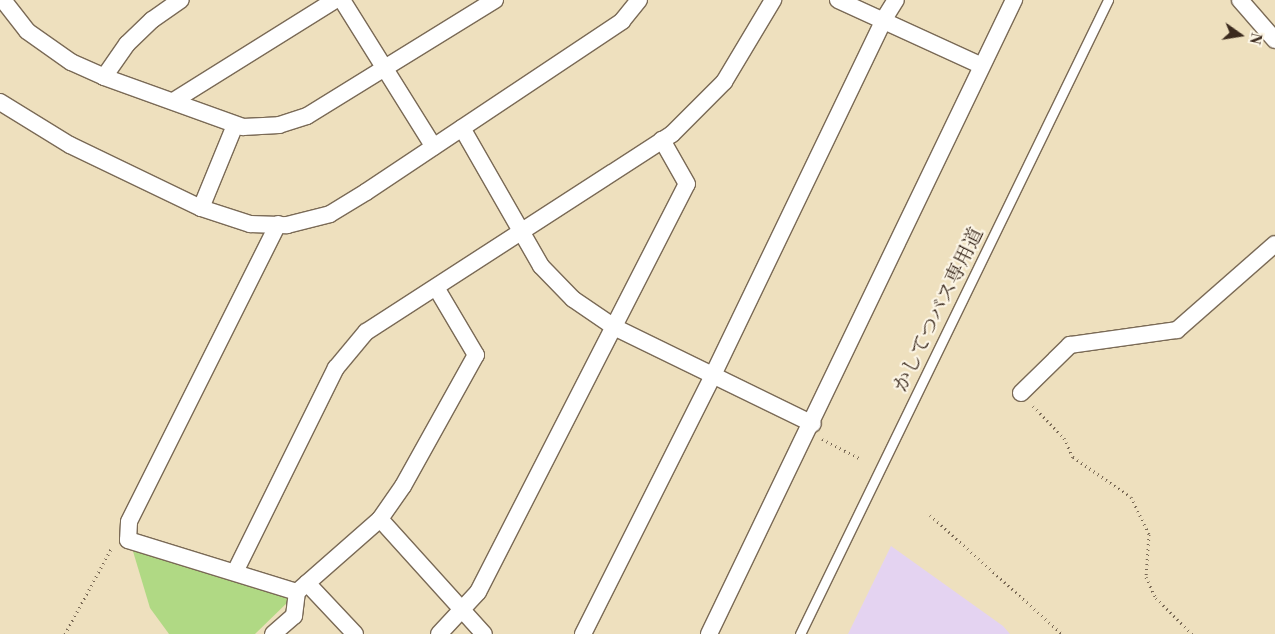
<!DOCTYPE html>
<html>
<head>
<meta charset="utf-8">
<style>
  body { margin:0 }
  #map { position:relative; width:1275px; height:634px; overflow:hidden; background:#eee0be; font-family:"Libre Bodoni","Noto Serif JP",serif }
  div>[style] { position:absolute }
  .built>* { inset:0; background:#e4d3f1 }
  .green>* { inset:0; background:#b0d984 }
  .path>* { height:3px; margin-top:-1.5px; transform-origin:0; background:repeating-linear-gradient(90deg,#7a6a56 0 1px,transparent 0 5px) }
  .roads { filter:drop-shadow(1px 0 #7a6a56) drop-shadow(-1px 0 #7a6a56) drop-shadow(0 1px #7a6a56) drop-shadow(0 -1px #7a6a56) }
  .lane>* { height:9px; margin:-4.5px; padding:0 4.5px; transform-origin:4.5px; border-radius:4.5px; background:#fff }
  .street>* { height:16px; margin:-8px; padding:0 8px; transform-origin:8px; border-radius:8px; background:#fff }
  span { translate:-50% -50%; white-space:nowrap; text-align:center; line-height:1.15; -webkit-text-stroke:4.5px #fcf5e5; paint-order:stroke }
  .street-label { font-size:20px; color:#3b2a1e }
  .north { position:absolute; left:1215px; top:10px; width:50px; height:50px; -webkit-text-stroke:4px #fcf5e5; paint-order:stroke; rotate:103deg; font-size:14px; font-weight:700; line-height:20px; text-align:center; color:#3b2a1e }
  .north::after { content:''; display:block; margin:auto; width:18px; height:22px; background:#3b2a1e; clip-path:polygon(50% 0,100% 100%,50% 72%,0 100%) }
</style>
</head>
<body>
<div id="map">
  <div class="built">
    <i style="clip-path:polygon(891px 546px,1003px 626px,1010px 634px,848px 634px)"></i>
  </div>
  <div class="green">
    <i style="clip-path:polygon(132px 548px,291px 599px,255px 634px,169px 634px,150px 608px)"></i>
  </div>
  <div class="path">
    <i style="left:1033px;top:406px;width:45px;rotate:45.9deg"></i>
    <i style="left:1064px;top:438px;width:21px;rotate:65deg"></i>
    <i style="left:1073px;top:457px;width:70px;rotate:34.6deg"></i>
    <i style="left:1131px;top:497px;width:41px;rotate:64.1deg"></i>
    <i style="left:1149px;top:534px;width:43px;rotate:94deg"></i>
    <i style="left:1146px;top:577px;width:23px;rotate:65deg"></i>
    <i style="left:1156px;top:598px;width:51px;rotate:45deg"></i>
    <i style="left:822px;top:439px;width:44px;rotate:27.1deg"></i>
    <i style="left:930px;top:515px;width:178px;rotate:42deg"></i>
    <i style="left:65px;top:634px;width:99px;rotate:-61.6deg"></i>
  </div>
  <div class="roads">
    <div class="lane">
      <i style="left:800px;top:634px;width:705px;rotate:-64.09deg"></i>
    </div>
    <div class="street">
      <i style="left:3px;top:0;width:39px;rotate:52deg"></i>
      <i style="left:27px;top:31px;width:54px;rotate:35.2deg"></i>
      <i style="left:71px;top:62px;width:36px;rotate:24deg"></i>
      <i style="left:104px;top:77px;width:148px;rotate:19.8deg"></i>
      <i style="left:243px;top:127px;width:36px;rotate:-3deg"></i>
      <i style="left:279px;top:125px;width:29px;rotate:-18deg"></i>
      <i style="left:307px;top:116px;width:221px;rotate:-31.7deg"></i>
      <i style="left:342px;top:0;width:173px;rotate:58deg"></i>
      <i style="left:838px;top:0;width:158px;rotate:24.6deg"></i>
      <i style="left:1240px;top:0;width:53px;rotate:48.8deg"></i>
      <i style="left:104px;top:77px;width:40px;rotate:-55.1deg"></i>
      <i style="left:127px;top:44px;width:35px;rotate:-44deg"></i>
      <i style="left:152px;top:20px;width:35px;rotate:-35deg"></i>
      <i style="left:175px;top:100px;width:189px;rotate:-32deg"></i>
      <i style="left:0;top:102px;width:82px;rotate:31.6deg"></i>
      <i style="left:70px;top:145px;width:145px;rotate:25.7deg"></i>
      <i style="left:201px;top:208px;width:52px;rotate:18.1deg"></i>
      <i style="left:250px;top:224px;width:37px;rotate:2deg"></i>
      <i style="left:287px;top:225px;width:44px;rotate:-14.3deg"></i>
      <i style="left:330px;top:214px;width:42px;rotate:-31.4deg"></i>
      <i style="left:366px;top:192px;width:308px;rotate:-33.7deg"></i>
      <i style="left:622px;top:21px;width:27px;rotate:-51deg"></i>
      <i style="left:462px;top:128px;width:159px;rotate:60.2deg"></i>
      <i style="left:541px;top:266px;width:46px;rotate:45.9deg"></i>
      <i style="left:573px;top:299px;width:50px;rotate:34.3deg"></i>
      <i style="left:614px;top:327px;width:221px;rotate:26deg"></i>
      <i style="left:201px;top:208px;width:90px;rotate:-67.7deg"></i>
      <i style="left:278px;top:224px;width:333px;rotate:116.6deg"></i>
      <i style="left:129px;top:522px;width:18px;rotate:93deg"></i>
      <i style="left:128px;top:540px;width:177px;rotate:17.1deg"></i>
      <i style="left:297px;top:592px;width:111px;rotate:-41.3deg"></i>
      <i style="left:380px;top:519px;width:40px;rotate:-55.1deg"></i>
      <i style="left:403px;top:486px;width:150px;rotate:-60.9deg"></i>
      <i style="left:476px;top:355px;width:77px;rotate:-120.6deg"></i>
      <i style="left:1021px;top:393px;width:69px;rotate:-44.4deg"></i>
      <i style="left:1070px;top:345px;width:108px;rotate:-8deg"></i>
      <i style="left:1177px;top:330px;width:130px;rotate:-41.3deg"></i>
      <i style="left:380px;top:519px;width:155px;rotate:47.9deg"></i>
      <i style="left:235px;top:572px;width:228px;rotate:-63.7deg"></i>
      <i style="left:336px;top:368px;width:47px;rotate:-50.2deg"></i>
      <i style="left:366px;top:332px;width:364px;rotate:-32.9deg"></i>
      <i style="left:672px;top:134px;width:74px;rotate:-45deg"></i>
      <i style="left:724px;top:82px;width:96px;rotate:-59.1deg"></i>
      <i style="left:307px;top:583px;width:70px;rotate:46.7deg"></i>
      <i style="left:273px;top:634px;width:28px;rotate:-41deg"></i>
      <i style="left:294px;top:616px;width:24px;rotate:-83deg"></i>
      <i style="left:439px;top:634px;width:57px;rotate:-47.1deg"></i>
      <i style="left:478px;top:592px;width:458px;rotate:-62.9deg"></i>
      <i style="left:687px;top:184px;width:51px;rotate:-119.6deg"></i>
      <i style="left:583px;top:634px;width:290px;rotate:-63.3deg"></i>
      <i style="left:713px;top:375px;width:395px;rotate:-64.3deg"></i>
      <i style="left:884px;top:19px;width:22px;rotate:-58deg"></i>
      <i style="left:709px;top:634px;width:704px;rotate:-64.31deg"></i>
    </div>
  </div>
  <div class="street-label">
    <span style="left:939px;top:310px;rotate:-64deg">かしてつバス専用道</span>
  </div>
  <div class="north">N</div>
</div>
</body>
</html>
